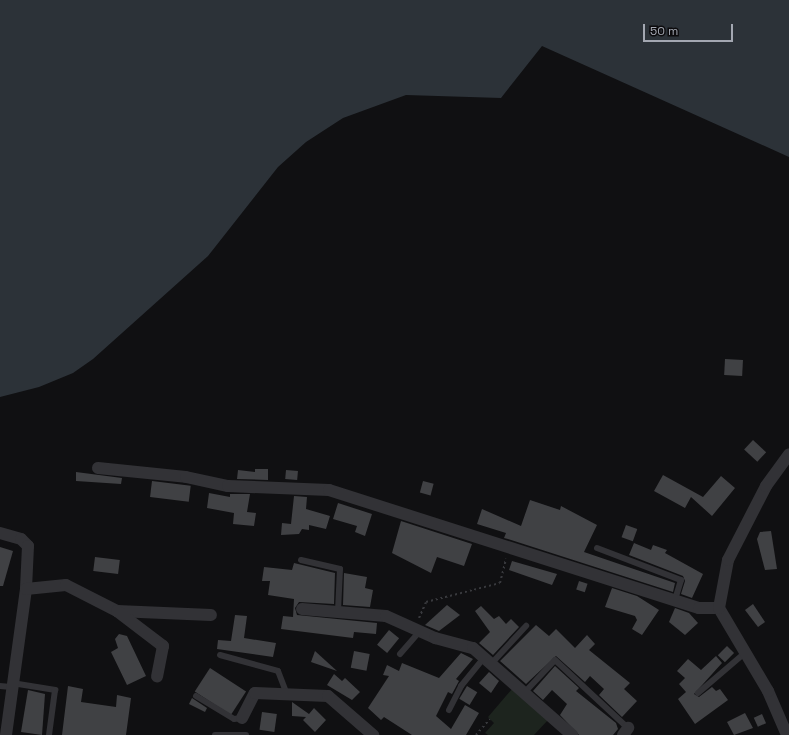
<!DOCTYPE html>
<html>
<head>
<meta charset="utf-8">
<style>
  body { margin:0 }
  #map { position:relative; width:789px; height:735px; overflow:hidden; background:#101012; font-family:"Space Grotesk",sans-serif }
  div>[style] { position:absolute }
  .green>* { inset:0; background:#1d241e }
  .water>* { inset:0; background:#2c3238 }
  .building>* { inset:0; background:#404144; transform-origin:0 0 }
  .path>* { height:2px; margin-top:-1px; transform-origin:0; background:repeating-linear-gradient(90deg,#38393d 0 2px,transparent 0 5px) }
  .service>* { height:6px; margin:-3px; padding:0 3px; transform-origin:3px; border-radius:3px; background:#323236 }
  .minor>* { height:12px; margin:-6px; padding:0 6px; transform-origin:6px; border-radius:6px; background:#323236 }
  span { translate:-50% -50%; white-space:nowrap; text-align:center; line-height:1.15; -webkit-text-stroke:3px #0c0b0d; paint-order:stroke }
  .scale { position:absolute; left:643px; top:24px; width:90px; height:18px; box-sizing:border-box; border:2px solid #a3a7b1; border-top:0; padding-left:5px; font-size:12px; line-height:14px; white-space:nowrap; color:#a3a7b1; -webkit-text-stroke:3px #0c0b0d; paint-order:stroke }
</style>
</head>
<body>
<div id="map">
  <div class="green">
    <i style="clip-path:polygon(512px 689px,548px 720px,534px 735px,488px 735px,485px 733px,494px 723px,488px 717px)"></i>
  </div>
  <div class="water">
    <i style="clip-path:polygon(0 0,789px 0,789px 157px,542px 46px,501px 98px,406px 95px,343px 118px,306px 142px,278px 167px,208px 256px,93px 359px,73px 373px,39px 387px,0 397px)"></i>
  </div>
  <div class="building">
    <i style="left:725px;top:359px;width:18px;height:16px;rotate:3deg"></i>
    <i style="left:753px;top:440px;width:18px;height:13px;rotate:43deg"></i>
    <i style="clip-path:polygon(255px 469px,268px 469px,268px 480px,237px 479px,238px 470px,255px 472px)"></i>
    <i style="left:286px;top:470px;width:12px;height:9px;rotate:5deg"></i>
    <i style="clip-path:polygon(76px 472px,122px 478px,121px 484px,76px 481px)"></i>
    <i style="clip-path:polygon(663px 475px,703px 497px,721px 476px,735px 488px,712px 516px,691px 497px,685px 508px,654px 491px)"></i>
    <i style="left:152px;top:481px;width:39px;height:16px;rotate:7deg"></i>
    <i style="left:423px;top:481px;width:11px;height:12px;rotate:15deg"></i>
    <i style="clip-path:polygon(209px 493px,230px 497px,230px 494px,250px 494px,247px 512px,256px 513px,254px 526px,233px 524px,234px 513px,207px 508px)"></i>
    <i style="clip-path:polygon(294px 496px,307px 497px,306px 509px,330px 516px,326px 529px,309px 525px,309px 530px,302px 529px,299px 534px,281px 535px,282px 523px,291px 524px)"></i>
    <i style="clip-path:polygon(530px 500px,560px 510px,561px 506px,597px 525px,584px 552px,675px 583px,673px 592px,508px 539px,504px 538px,506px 533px,477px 524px,482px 509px,521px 526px)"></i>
    <i style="clip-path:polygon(338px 503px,372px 514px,365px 536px,355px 532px,357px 526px,333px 519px)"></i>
    <i style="clip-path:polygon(401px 521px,472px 544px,464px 566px,437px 557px,431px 573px,392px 553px)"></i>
    <i style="left:626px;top:525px;width:12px;height:13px;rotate:20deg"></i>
    <i style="clip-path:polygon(771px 531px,777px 569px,765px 570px,757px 539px,760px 532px)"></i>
    <i style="clip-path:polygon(634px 543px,651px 550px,653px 545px,667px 550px,665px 553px,703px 574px,692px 598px,681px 594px,685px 581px,683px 576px,629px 555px)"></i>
    <i style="clip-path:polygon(0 547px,13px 551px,3px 586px,0 586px)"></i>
    <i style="left:95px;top:557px;width:25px;height:14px;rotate:7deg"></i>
    <i style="clip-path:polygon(512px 561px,557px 574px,552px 585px,509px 570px)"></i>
    <i style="clip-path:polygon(294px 563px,335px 573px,334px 604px,299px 602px,295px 608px,297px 615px,377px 623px,376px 634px,354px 632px,353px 638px,281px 629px,283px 616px,293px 617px,294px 599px,268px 595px,270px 581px,262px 581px,264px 567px,292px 570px)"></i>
    <i style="clip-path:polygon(344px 573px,367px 577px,365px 588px,373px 590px,370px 607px,343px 605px)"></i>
    <i style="left:579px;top:581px;width:9px;height:9px;rotate:18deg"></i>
    <i style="clip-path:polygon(612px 588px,637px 596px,659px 610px,642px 635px,632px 629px,637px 620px,635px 616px,605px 607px)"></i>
    <i style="clip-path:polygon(753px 604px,765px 622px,758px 627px,745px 610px)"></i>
    <i style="clip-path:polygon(447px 605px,460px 615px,439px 631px,425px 625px)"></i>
    <i style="clip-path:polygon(481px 606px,494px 619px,499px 616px,506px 624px,511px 619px,519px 627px,493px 655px,479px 643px,490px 632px,475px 611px)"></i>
    <i style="clip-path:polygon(675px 608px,689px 613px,698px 623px,685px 635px,669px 622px)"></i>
    <i style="clip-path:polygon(235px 615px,247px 616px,244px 638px,276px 643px,273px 657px,217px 649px,218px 640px,231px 641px)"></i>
    <i style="clip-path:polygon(536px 625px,549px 636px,556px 629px,575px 648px,587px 635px,595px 644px,589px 650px,630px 683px,624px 689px,637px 701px,622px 717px,599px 695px,604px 689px,590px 676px,585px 682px,556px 656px,526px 684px,500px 661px)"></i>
    <i style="left:389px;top:630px;width:13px;height:19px;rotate:39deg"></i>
    <i style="clip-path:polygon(119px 634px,127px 636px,146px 676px,127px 685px,111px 652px,118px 648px,115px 639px)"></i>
    <i style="left:727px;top:646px;width:10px;height:13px;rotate:45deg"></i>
    <i style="clip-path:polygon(315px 651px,337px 671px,311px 662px)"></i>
    <i style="left:354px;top:651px;width:16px;height:17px;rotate:11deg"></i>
    <i style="clip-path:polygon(461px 653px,473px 659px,456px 679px,459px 681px,452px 694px,448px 692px,436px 716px,451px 729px,465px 705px,479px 713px,466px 735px,412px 735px,384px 717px,381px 720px,368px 708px,389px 676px,383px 675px,387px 665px,399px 671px,402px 663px,439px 678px)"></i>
    <i style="clip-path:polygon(716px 656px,722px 663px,694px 694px,699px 697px,712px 687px,716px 691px,720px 689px,728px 700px,695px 724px,678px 699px,686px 692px,679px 684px,685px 678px,677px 671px,688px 659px,701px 670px)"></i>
    <i style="clip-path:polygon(555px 666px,579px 688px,576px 691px,616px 723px,618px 729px,613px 735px,579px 735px,560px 715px,567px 704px,552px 690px,543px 700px,533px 691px)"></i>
    <i style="left:210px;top:668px;width:43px;height:28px;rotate:33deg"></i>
    <i style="clip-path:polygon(489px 672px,499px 681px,491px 693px,479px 683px)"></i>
    <i style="clip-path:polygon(334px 674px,342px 681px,345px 678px,360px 692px,352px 700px,327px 685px)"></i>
    <i style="clip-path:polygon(68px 686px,83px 689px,81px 702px,116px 707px,117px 695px,131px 698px,126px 735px,62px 735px)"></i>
    <i style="left:467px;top:686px;width:12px;height:15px;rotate:31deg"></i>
    <i style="clip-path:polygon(28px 690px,45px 694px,42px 735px,21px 732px)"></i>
    <i style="clip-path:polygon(192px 698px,207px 708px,205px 712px,189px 704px)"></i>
    <i style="clip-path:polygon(292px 702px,309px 714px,314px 708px,326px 720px,315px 732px,303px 720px,306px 717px,292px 716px)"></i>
    <i style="left:262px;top:712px;width:15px;height:18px;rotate:8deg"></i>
    <i style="clip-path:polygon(745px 713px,753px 728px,734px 735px,727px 722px)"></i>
    <i style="left:762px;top:714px;width:10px;height:9px;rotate:66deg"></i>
  </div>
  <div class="path">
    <i style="left:419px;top:618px;width:17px;rotate:-66deg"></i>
    <i style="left:426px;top:602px;width:76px;rotate:-14.4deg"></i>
    <i style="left:500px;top:583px;width:25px;rotate:-76deg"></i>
    <i style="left:476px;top:735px;width:21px;rotate:-49deg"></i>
  </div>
  <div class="service">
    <i style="left:597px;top:548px;width:90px;rotate:20.9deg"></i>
    <i style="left:681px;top:580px;width:21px;rotate:107deg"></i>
    <i style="left:301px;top:560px;width:40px;rotate:13deg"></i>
    <i style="left:340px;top:569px;width:43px;rotate:92.7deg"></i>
    <i style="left:400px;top:654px;width:30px;rotate:-49deg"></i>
    <i style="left:220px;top:655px;width:60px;rotate:15.4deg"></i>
    <i style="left:278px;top:671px;width:26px;rotate:69deg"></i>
    <i style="left:491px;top:664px;width:52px;rotate:-47.4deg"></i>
    <i style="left:12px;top:683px;width:44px;rotate:9.2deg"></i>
    <i style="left:55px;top:690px;width:45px;rotate:97.6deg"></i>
    <i style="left:0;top:686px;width:11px;rotate:5deg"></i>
    <i style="left:524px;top:693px;width:45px;rotate:-46.8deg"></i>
    <i style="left:555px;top:660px;width:100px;rotate:43deg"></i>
    <i style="left:698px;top:693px;width:63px;rotate:-40.5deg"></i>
    <i style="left:196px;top:696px;width:44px;rotate:31.2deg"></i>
    <i style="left:234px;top:719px;width:8px;rotate:-7deg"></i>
    <i style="left:449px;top:710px;width:27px;rotate:-63deg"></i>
    <i style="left:461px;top:686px;width:36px;rotate:-51deg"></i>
    <i style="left:215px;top:735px;width:31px"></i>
  </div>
  <div class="minor">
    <i style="left:98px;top:468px;width:88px;rotate:5.8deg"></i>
    <i style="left:186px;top:477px;width:43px;rotate:12.1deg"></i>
    <i style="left:228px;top:486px;width:101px;rotate:2.3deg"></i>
    <i style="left:329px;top:490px;width:388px;rotate:17.7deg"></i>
    <i style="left:699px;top:608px;width:20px"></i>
    <i style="left:0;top:533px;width:22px;rotate:16deg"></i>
    <i style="left:21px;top:539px;width:10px;rotate:45deg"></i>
    <i style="left:28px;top:546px;width:43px;rotate:92.7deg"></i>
    <i style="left:302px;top:609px;width:84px;rotate:4.8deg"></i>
    <i style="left:386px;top:616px;width:54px;rotate:24.2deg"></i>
    <i style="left:435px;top:638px;width:39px;rotate:15deg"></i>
    <i style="left:473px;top:648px;width:132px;rotate:41.3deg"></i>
    <i style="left:117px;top:611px;width:94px;rotate:2.4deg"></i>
    <i style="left:242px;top:718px;width:28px;rotate:-63deg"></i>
    <i style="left:255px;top:693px;width:73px;rotate:2.4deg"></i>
    <i style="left:328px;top:696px;width:60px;rotate:40.9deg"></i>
    <i style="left:6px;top:735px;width:147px;rotate:-82.2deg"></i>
    <i style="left:26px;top:589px;width:40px;rotate:-5.7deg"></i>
    <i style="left:66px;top:585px;width:57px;rotate:27deg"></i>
    <i style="left:117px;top:611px;width:58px;rotate:37.3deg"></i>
    <i style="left:163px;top:646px;width:31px;rotate:101deg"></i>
    <i style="left:623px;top:735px;width:9px;rotate:-54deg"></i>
    <i style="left:787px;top:735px;width:48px;rotate:-113.4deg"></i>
    <i style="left:768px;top:691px;width:96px;rotate:-120.6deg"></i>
    <i style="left:719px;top:608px;width:49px;rotate:-79.4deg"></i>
    <i style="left:728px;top:560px;width:83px;rotate:-62.8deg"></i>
    <i style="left:766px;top:486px;width:39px;rotate:-54deg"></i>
  </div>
  <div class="scale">50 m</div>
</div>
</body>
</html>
